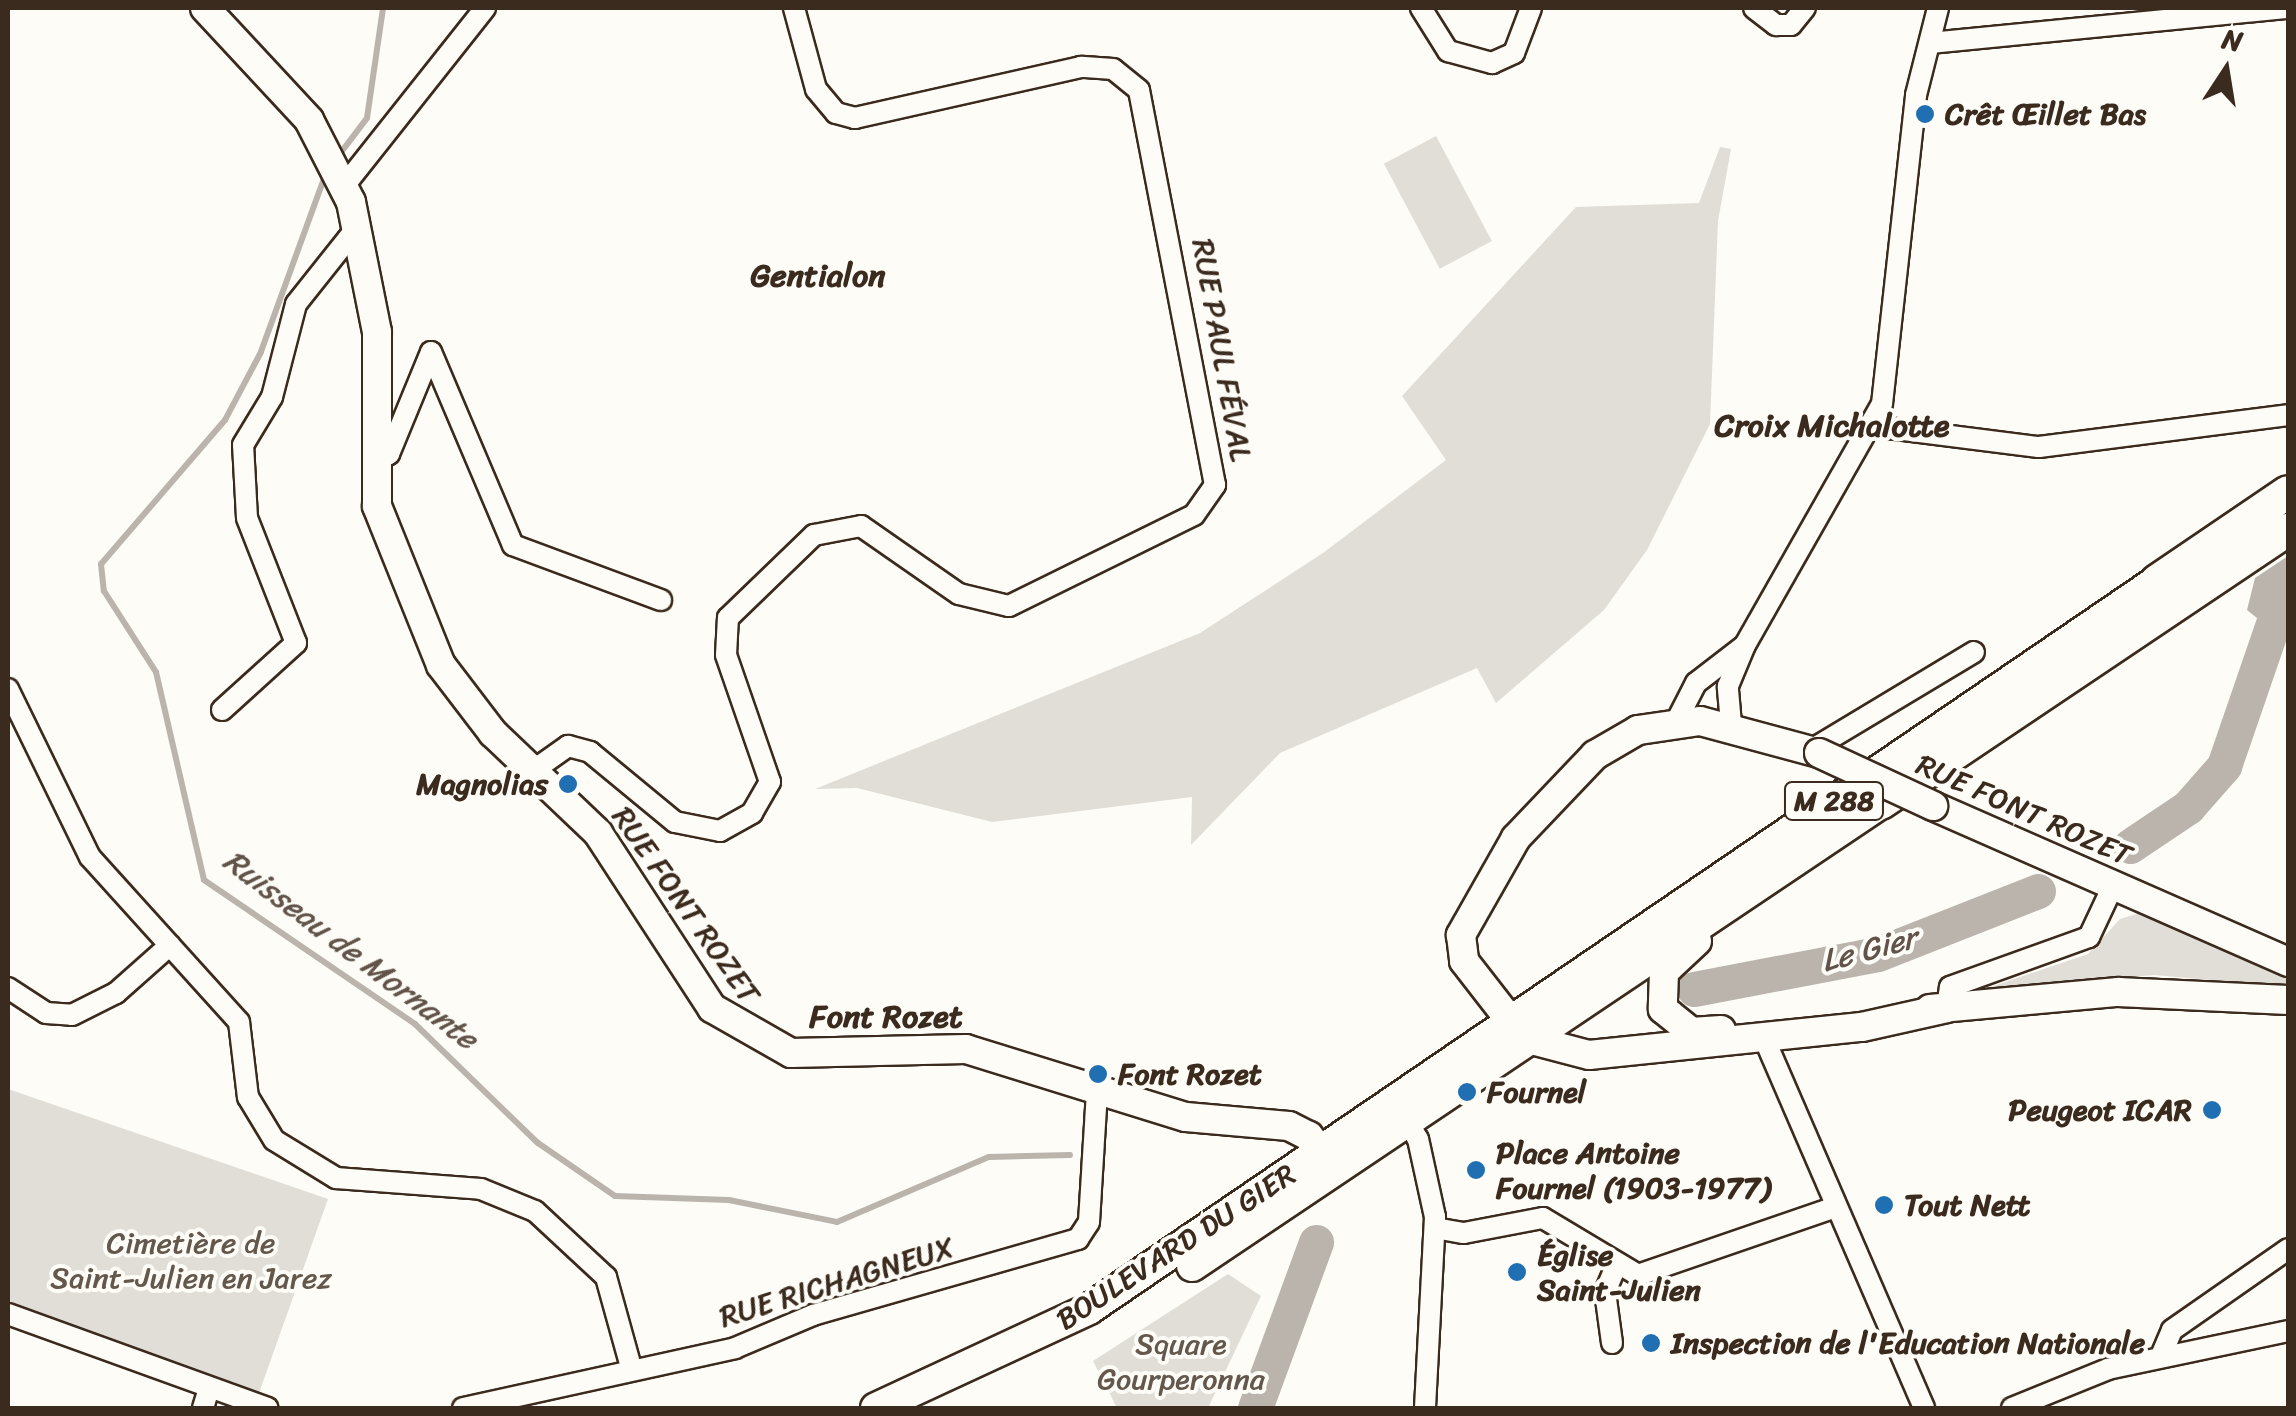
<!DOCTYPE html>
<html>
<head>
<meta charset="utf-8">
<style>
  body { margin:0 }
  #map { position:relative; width:2296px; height:1416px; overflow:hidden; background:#fdfcf7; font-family:Sriracha,sans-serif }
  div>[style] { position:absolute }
  .green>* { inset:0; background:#e1ded7; transform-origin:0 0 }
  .water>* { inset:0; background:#bbb4ad }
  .stream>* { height:6px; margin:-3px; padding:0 3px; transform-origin:3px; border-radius:3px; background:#bbb4ad }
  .river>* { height:35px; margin:-17.5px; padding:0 17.5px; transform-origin:17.5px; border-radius:17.5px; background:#bbb4ad }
  .roads { filter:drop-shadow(2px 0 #3b2a1e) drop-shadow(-2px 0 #3b2a1e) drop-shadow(0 2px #3b2a1e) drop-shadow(0 -2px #3b2a1e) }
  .minor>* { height:20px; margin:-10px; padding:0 10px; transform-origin:10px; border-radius:10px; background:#fdfcf7 }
  .secondary>* { height:28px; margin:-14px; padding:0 14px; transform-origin:14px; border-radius:14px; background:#fdfcf7 }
  .primary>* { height:30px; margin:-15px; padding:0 15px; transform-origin:15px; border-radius:15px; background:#fdfcf7 }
  .trunk>* { height:32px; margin:-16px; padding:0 16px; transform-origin:16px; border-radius:16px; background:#fdfcf7 }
  .bridges { filter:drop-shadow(2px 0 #3b2a1e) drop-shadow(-2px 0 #3b2a1e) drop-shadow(0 2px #3b2a1e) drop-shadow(0 -2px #3b2a1e) }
  .secondary-bridge>* { height:28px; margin:-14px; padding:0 14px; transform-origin:14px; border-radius:14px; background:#fdfcf7 }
  .dots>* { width:28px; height:28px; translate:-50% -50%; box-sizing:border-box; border:5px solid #fdfcf7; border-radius:50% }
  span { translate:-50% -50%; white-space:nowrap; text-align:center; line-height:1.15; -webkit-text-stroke:8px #fdfcf7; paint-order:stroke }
  .shield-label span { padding:2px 8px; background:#fdfcf7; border:2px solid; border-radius:8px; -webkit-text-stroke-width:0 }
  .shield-label { font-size:28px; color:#3b2a1e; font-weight:700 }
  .poi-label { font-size:30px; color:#3b2a1e; font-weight:700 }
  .left { translate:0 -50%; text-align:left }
  .right { translate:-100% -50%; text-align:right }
  .street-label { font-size:30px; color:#3b2a1e }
  .park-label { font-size:30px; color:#64574c }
  .neighbourhood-label { font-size:32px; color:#3b2a1e; font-weight:700 }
  .water-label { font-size:32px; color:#615349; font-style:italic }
  .frame { position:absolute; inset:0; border:10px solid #3b2a1e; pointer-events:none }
  .north { position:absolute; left:2176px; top:20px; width:100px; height:100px; -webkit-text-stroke:8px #fdfcf7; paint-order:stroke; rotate:12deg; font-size:28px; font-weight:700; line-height:40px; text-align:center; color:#3b2a1e }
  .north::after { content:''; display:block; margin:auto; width:35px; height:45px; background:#3b2a1e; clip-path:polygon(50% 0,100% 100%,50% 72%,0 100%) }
</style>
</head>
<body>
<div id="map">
  <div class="green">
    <i style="left:1436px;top:136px;width:119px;height:59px;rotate:62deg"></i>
    <i style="clip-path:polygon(1720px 147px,1731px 149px,1718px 221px,1710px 424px,1647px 550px,1604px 610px,1496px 703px,1477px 668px,1280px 753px,1191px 845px,1192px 797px,992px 822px,857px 788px,815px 789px,1200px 633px,1323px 553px,1446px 460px,1402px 396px,1576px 207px,1699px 203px)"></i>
    <i style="clip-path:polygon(2143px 912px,2288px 976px,2288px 987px,2154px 975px,1982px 990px,2088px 954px,2120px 919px)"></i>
    <i style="clip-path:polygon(8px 1089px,328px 1199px,259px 1393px,8px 1306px)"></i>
    <i style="clip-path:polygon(1228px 1274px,1261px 1296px,1208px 1408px,1117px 1408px,1093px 1361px)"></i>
  </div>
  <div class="water">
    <i style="clip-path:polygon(2288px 556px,2288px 587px,2263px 623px,2247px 610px,2255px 578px)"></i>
  </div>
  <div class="stream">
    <i style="left:336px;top:159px;width:51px;rotate:-52.9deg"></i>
    <i style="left:367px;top:118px;width:111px;rotate:-81.7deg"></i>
    <i style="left:326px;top:173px;width:190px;rotate:110deg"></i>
    <i style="left:261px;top:352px;width:77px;rotate:117.9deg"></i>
    <i style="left:225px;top:420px;width:190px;rotate:130.7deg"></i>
    <i style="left:101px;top:564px;width:27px;rotate:84deg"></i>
    <i style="left:104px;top:591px;width:96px;rotate:57.3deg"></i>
    <i style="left:156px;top:672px;width:213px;rotate:77deg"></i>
    <i style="left:204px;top:880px;width:255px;rotate:34.3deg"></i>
    <i style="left:415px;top:1024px;width:171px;rotate:44.1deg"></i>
    <i style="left:538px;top:1143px;width:93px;rotate:34.5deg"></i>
    <i style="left:615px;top:1196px;width:114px;rotate:2deg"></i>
    <i style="left:729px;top:1200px;width:110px;rotate:11.5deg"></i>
    <i style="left:837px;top:1222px;width:165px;rotate:-23.2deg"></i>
    <i style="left:989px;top:1157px;width:81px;rotate:-1.4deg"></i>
  </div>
  <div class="river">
    <i style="left:2130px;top:846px;width:70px;rotate:-33.9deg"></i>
    <i style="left:2188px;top:807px;width:55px;rotate:-48.7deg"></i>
    <i style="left:2224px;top:766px;width:197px;rotate:-71deg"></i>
    <i style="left:1694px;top:989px;width:187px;rotate:-10.8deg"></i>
    <i style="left:1878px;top:954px;width:172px;rotate:-21.5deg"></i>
    <i style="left:1255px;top:1408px;width:177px;rotate:-69.8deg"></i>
  </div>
  <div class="roads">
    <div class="minor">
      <i style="left:1421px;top:8px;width:51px;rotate:57.9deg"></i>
      <i style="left:1448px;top:51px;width:46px;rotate:15.3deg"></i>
      <i style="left:1492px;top:63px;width:24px;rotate:-24deg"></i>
      <i style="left:1514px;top:53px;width:48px;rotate:-69.3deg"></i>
      <i style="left:1754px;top:8px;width:28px;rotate:38deg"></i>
      <i style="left:1776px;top:25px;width:15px"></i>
      <i style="left:1791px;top:25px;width:22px;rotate:-51deg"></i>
      <i style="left:1930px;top:43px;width:360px;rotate:-5.6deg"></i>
      <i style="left:344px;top:186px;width:227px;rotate:-51.6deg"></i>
      <i style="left:1872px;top:426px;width:168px;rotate:7.2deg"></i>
      <i style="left:2039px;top:447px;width:251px;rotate:-7.3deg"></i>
      <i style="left:374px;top:462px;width:17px;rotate:-28deg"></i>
      <i style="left:389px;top:454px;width:110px;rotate:-67.6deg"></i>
      <i style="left:431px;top:352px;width:210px;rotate:67deg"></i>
      <i style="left:513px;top:545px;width:158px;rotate:20.4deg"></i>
      <i style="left:8px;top:689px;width:187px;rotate:64deg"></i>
      <i style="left:90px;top:857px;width:222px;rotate:47.9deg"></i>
      <i style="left:239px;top:1022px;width:76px;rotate:83.2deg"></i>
      <i style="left:248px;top:1097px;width:50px;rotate:58.8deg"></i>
      <i style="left:274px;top:1140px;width:73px;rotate:31.5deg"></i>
      <i style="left:336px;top:1178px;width:145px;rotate:4.3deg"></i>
      <i style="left:481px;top:1189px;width:58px;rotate:22.2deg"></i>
      <i style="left:535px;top:1211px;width:97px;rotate:42.9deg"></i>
      <i style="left:606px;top:1277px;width:93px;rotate:74.5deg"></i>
      <i style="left:222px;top:710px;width:100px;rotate:-42.2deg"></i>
      <i style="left:296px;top:643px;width:134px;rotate:-111.4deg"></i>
      <i style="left:247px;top:518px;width:73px;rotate:-93.1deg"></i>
      <i style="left:243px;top:445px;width:56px;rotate:-58.9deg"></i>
      <i style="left:272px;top:397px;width:96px;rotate:-75.5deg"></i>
      <i style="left:296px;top:304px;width:100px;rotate:-51.5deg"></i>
      <i style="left:1676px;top:722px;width:44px;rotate:-62.9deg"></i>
      <i style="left:1696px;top:683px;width:61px;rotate:-37.6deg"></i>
      <i style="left:1731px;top:724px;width:38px;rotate:-95deg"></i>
      <i style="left:1728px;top:686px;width:44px;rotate:-67.5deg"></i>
      <i style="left:1745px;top:645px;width:277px;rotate:-60.4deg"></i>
      <i style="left:1882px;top:404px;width:311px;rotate:-83.7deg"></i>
      <i style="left:1916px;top:95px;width:90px;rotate:-75.8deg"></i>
      <i style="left:1811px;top:750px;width:190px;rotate:-31deg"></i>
      <i style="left:534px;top:770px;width:42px;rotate:-35.2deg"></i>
      <i style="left:568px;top:746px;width:23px;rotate:15deg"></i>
      <i style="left:590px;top:752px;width:110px;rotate:39.5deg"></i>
      <i style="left:675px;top:822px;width:46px;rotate:11.3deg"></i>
      <i style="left:720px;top:831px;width:37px;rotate:-29deg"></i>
      <i style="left:752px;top:813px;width:36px;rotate:-60deg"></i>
      <i style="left:770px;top:782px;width:134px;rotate:-109.1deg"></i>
      <i style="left:726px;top:655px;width:37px;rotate:-87deg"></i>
      <i style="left:728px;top:618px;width:120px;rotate:-44deg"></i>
      <i style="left:814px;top:535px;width:48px;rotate:-10.8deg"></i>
      <i style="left:861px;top:526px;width:119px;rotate:34.8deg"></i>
      <i style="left:959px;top:594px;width:51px;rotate:13.5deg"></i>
      <i style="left:1009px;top:606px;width:206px;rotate:-26.2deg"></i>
      <i style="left:1194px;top:515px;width:37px;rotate:-55deg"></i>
      <i style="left:1215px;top:485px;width:402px;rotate:-100.9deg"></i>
      <i style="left:1139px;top:90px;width:33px;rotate:-141deg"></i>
      <i style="left:1113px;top:69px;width:32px;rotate:-176deg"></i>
      <i style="left:1081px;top:67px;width:232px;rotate:167.3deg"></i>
      <i style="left:855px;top:118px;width:20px;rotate:-165deg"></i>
      <i style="left:836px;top:113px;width:31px;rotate:-130deg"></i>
      <i style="left:816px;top:89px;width:84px;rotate:-105.2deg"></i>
      <i style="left:8px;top:988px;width:45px;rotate:33.3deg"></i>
      <i style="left:46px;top:1013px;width:26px;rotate:4deg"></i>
      <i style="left:72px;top:1015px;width:49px;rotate:-26.6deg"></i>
      <i style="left:116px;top:993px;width:72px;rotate:-41.6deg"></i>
      <i style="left:1947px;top:1008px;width:21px;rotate:-82deg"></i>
      <i style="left:1950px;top:987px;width:148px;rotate:-19.8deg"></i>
      <i style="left:2089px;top:937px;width:56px;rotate:-64.8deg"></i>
      <i style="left:1764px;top:1038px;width:403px;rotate:66.6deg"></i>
      <i style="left:1401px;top:1110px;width:34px;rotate:60deg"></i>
      <i style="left:1418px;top:1139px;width:80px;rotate:77.7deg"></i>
      <i style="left:1435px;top:1217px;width:191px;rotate:93deg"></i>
      <i style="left:1435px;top:1228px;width:29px;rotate:10deg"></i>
      <i style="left:1464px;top:1233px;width:80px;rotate:-10.8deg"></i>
      <i style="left:1543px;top:1218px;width:111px;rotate:31deg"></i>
      <i style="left:1638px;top:1275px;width:209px;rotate:-19deg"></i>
      <i style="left:8px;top:1314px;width:276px;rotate:19.9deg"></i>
      <i style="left:1612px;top:1343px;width:51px;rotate:-97.8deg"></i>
      <i style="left:1605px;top:1292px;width:28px;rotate:-67deg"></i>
      <i style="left:2161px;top:1356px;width:28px;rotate:-67deg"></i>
      <i style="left:2172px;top:1330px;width:141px;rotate:-34.9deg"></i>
      <i style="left:203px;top:1408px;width:21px;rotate:-73deg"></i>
      <i style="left:463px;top:1408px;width:279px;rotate:-12.4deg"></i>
      <i style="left:735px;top:1348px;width:85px;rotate:-22.9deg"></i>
      <i style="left:813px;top:1315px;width:276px;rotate:-16deg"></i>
      <i style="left:1078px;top:1239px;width:20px;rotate:-57deg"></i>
      <i style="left:1089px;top:1222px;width:131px;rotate:-86.5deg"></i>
      <i style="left:2012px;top:1408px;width:104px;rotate:-22.1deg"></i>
      <i style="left:2108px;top:1369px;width:184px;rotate:-11.9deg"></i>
    </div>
    <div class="secondary">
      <i style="left:205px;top:8px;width:153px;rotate:47.1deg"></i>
      <i style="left:309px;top:120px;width:92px;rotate:62.9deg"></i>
      <i style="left:351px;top:202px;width:133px;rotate:78.7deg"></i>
      <i style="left:377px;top:332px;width:174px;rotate:90deg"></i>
      <i style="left:377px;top:506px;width:171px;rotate:68.1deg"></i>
      <i style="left:441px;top:665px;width:86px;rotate:52.6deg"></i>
      <i style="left:493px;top:733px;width:145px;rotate:43.6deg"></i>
      <i style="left:598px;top:833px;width:209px;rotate:56.9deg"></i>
      <i style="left:712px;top:1008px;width:91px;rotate:29.7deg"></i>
      <i style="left:791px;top:1053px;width:175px;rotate:-1.3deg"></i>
      <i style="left:966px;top:1049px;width:230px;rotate:17.2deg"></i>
      <i style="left:1186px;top:1117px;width:103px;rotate:5deg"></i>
      <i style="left:1289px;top:1126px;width:22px;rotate:27deg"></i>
      <i style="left:1309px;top:1136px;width:40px;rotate:53deg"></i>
      <i style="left:1819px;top:753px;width:123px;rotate:-164.9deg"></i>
      <i style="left:1700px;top:721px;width:63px;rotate:171.7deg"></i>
      <i style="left:1638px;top:730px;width:50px;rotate:149.8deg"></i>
      <i style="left:1595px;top:755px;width:115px;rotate:133.6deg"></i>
      <i style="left:1516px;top:838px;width:112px;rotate:119.6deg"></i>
      <i style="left:1461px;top:935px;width:26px;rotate:83deg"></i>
      <i style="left:1464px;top:961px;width:98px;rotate:52.1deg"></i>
      <i style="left:1524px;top:1038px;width:67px;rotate:14.7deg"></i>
      <i style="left:1589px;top:1055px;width:274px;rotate:-5.9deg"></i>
      <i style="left:1862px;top:1027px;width:87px;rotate:-12.6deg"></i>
      <i style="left:1933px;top:806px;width:388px;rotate:23.7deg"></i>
      <i style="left:1697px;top:941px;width:45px;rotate:136.8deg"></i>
      <i style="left:1664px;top:972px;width:37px;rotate:92deg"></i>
      <i style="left:1663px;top:1009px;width:36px;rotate:39deg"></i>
      <i style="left:1691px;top:1032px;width:30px;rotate:-4deg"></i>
      <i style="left:1930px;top:1009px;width:189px;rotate:-5.2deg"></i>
      <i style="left:2118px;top:992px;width:170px;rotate:2.7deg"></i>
    </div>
    <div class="primary">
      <i style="left:1192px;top:1266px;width:830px;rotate:-33.9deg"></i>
      <i style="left:876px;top:1408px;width:235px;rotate:-24.9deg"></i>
      <i style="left:1089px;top:1309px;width:1293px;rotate:-34.28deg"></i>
    </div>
    <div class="trunk">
      <i style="left:2157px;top:581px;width:158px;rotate:-34.2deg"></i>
      <i style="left:1881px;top:803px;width:490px;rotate:-33.9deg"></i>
    </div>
  </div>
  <div class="bridges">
    <div class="secondary-bridge">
      <i style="left:1819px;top:753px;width:126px;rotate:24.9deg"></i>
    </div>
  </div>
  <div class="dots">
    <i style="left:1925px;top:114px;background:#1f6fb2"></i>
    <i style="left:568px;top:784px;background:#1f6fb2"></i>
    <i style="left:1098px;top:1074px;background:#1f6fb2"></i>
    <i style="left:1467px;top:1092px;background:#1f6fb2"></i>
    <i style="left:2212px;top:1110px;background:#1f6fb2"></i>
    <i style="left:1476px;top:1170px;background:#1f6fb2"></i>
    <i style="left:1884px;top:1205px;background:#1f6fb2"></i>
    <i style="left:1517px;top:1272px;background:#1f6fb2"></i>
    <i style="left:1651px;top:1343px;background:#1f6fb2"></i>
  </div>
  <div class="shield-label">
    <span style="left:1834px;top:801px">M 288</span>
  </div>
  <div class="poi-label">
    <span class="left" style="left:1945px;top:114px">Crêt Œillet Bas</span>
    <span class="right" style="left:548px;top:784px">Magnolias</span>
    <span class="left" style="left:1118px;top:1074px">Font Rozet</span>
    <span class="left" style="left:1487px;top:1092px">Fournel</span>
    <span class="right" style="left:2192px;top:1110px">Peugeot ICAR</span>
    <span class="left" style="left:1496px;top:1170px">Place Antoine<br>Fournel (1903-1977)</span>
    <span class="left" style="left:1904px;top:1205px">Tout Nett</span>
    <span class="left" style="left:1537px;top:1272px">Église<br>Saint-Julien</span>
    <span class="left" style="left:1671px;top:1343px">Inspection de l'Education Nationale</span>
  </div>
  <div class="street-label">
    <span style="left:1222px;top:350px;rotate:80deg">RUE PAUL FÉVAL</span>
    <span style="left:2024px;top:810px;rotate:24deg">RUE FONT ROZET</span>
    <span style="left:686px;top:905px;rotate:55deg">RUE FONT ROZET</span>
    <span style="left:1176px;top:1247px;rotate:-33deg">BOULEVARD DU GIER</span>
    <span style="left:837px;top:1282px;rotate:-17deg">RUE RICHAGNEUX</span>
  </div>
  <div class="park-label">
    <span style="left:191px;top:1260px">Cimetière de<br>Saint-Julien en Jarez</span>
    <span style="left:1181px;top:1361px">Square<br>Gourperonna</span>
  </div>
  <div class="neighbourhood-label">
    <span style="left:818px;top:276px">Gentialon</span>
    <span style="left:1832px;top:426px">Croix Michalotte</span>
    <span style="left:886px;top:1017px">Font Rozet</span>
  </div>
  <div class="water-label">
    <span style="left:350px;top:950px;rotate:37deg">Ruisseau de Mornante</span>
    <span style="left:1869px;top:950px;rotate:-15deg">Le Gier</span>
  </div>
  <div class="frame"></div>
  <div class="north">N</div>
</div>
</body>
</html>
